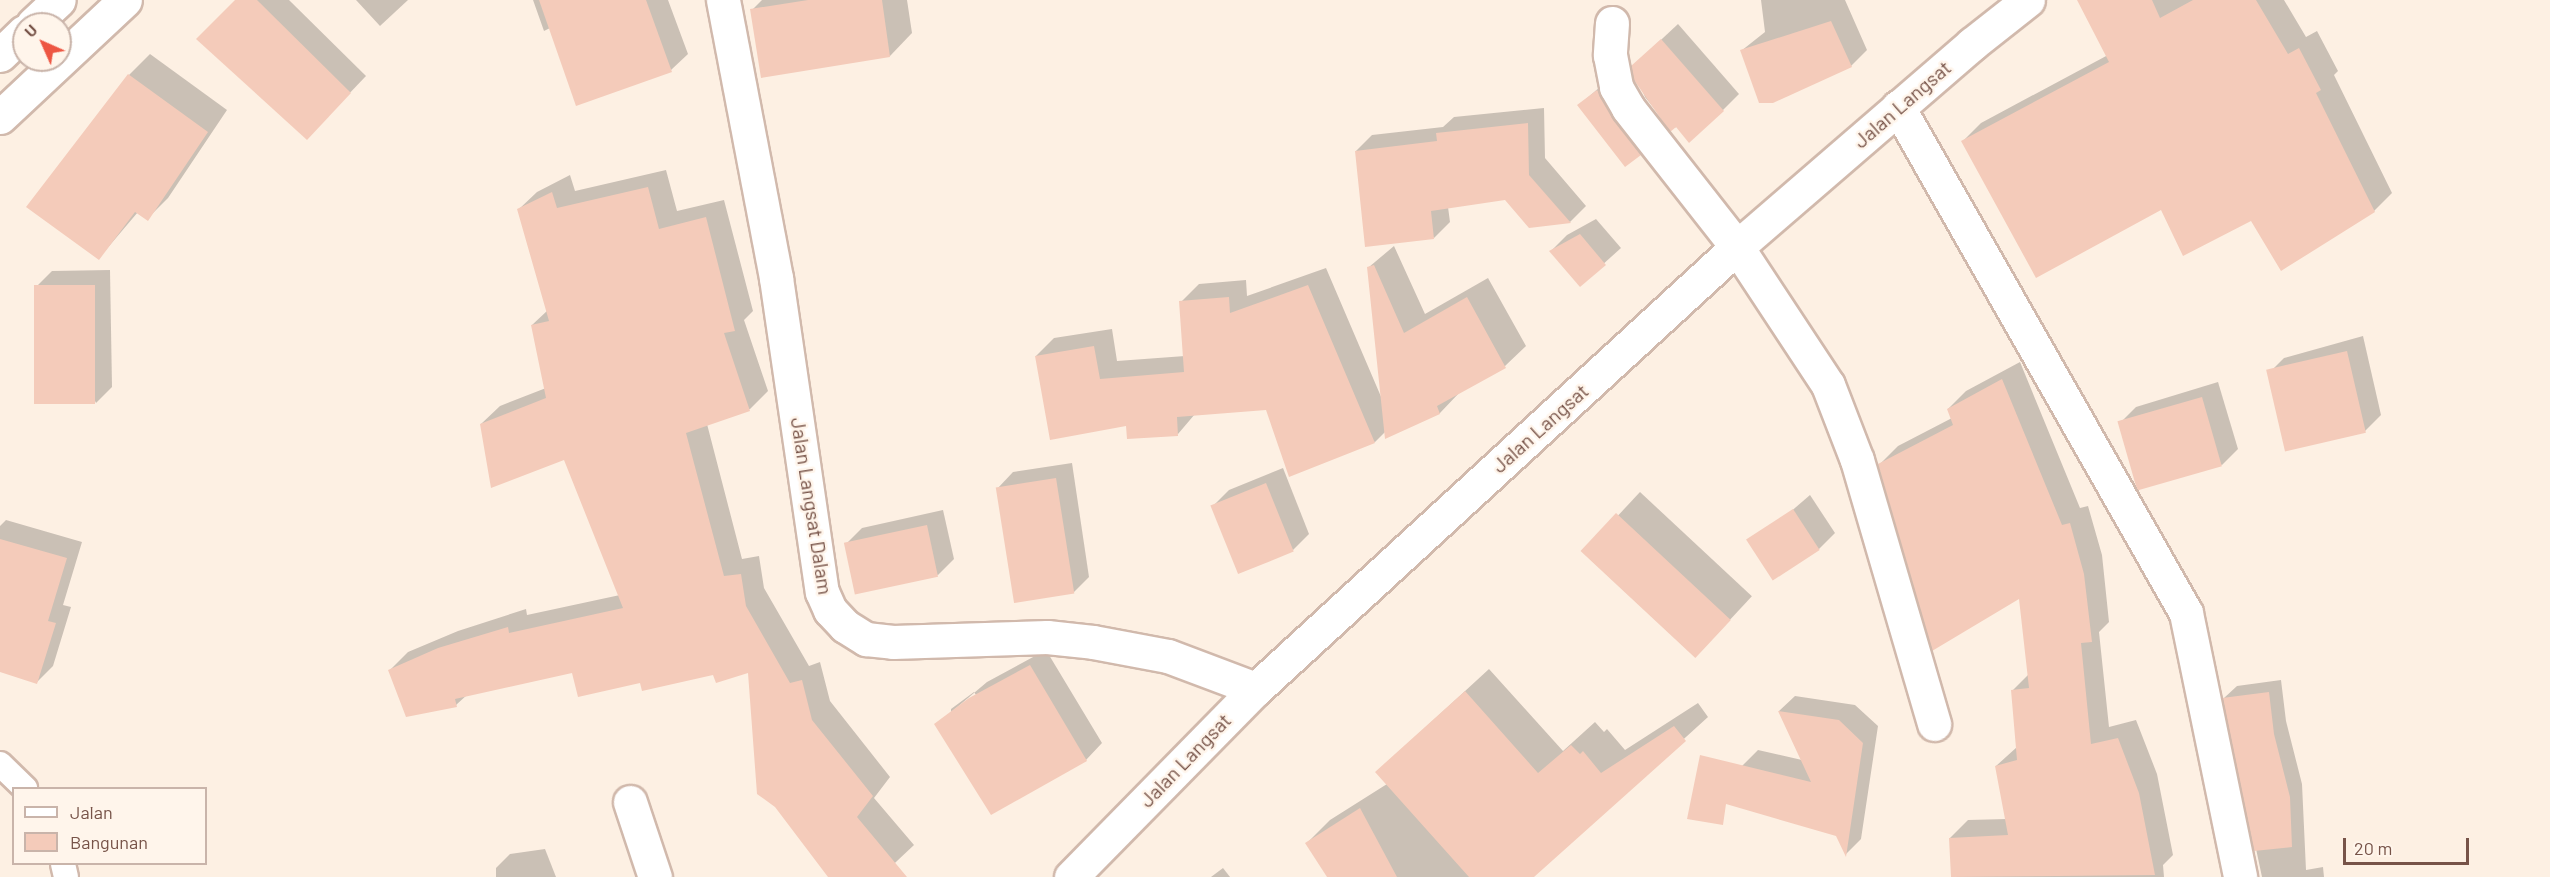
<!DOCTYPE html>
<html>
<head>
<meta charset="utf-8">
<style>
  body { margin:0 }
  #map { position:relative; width:2550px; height:877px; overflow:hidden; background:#fdf0e3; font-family:Barlow,sans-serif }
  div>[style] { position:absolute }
  .shadow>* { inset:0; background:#0003; transform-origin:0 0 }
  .building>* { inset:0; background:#f4cbba; transform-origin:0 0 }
  .roads { filter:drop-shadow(2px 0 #d1b9ac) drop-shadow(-2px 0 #d1b9ac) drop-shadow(0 2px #d1b9ac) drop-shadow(0 -2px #d1b9ac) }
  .service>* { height:24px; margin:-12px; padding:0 12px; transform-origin:12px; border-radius:12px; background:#fff }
  .minor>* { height:33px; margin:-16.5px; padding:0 16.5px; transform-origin:16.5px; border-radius:16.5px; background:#fff }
  .tertiary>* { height:33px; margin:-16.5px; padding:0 16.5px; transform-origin:16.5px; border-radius:16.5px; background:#fff }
  .secondary>* { height:33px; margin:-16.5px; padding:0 16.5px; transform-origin:16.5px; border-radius:16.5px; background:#fff }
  span { translate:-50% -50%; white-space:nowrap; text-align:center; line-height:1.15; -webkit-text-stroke:5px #fff5eb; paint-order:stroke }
  .street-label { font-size:20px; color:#775348 }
  .legend { position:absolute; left:12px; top:787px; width:195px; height:78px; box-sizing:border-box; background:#fff5eb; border:2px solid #c9b4aa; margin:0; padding:8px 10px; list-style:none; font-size:18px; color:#775348 }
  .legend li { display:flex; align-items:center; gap:12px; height:30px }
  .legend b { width:30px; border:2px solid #c9b4aa }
  .north { position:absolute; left:12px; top:12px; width:60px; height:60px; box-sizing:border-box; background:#fff5eb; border:2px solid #c9b4aa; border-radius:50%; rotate:315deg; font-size:16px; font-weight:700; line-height:24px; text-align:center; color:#775348 }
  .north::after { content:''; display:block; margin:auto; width:21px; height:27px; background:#ed5643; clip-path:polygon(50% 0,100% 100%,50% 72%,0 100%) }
  .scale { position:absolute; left:2343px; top:838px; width:126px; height:27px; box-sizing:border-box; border:3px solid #775348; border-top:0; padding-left:8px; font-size:18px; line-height:21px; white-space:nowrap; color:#775348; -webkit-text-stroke:4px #fff5eb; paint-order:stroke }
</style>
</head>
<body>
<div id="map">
  <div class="shadow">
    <i style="clip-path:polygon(237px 0,289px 0,366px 76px,323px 121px)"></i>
    <i style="clip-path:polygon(356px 0,408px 0,380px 26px)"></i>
    <i style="clip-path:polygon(533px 0,668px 0,688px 54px,671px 70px,577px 104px,550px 28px,544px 31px)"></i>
    <i style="clip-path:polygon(762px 0,907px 0,912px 33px,890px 56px,752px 10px)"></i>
    <i style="clip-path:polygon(1761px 0,1845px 0,1867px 50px,1851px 66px,1741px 51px,1765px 32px)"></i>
    <i style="clip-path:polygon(2079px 0,2284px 0,2306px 37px,2317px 31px,2338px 71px,2334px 75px,2392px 193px,2374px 211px,2251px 219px,2162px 208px,1963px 141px,1981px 123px,2108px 55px)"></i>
    <i style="clip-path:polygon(1678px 24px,1739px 94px,1723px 110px,1671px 129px,1645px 97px,1633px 66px)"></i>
    <i style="clip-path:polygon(150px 54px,227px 110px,168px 198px,147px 219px,138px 212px,99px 258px,129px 75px)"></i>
    <i style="clip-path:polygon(1614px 75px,1656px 138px,1640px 154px,1579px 105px)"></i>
    <i style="clip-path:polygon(1544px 108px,1545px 158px,1586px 206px,1570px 222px,1506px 198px,1448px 207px,1450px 222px,1434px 238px,1356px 151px,1372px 135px,1443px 127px,1454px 117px)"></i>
    <i style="clip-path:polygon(666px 170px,677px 211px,724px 200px,753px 311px,744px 320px,768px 391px,750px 409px,707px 424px,742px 559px,759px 556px,764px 588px,809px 666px,820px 662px,830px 701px,890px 777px,874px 798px,914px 845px,880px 877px,830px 877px,750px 671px,641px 681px,573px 671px,468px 694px,456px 705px,390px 670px,408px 652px,458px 631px,526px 609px,527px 615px,620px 595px,565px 458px,481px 424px,500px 406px,546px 388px,532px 325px,548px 310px,518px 210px,537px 192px,570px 175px,575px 191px)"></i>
    <i style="clip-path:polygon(1596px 219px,1621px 248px,1580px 285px,1551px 251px,1567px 235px)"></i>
    <i style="clip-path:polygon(1394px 246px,1425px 314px,1488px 278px,1526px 346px,1505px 366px,1460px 392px,1440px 413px,1387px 437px,1386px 431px,1375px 442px,1267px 409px,1195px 414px,1178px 434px,1128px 424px,1036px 356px,1054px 338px,1112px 329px,1117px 361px,1185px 356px,1181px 302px,1199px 284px,1246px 280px,1247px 296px,1326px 268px,1382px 399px,1369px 267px)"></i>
    <i style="clip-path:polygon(110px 270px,112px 387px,96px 403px,36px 287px,52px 271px)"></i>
    <i style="clip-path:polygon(2363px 336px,2381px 415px,2365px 431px,2268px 374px,2284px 358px)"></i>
    <i style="clip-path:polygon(2020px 362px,2080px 508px,2088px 506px,2102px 555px,2109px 622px,2099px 632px,2109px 727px,2136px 720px,2157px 774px,2173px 855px,2163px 865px,2164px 877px,1956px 877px,1950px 838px,1968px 820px,2007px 819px,1996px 766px,2017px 747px,2013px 690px,2029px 674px,2021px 597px,1879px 465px,1898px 446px,1952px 418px,1948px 409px,1966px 391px)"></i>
    <i style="clip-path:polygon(2218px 382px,2238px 449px,2222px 465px,2120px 423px,2136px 407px)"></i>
    <i style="clip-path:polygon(1072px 463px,1089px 577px,1073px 593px,997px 489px,1013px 472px)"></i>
    <i style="clip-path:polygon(1283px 468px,1309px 534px,1293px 550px,1213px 506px,1229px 490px)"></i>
    <i style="left:1640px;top:492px;width:153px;height:83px;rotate:43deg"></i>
    <i style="clip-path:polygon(1810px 495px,1835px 533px,1819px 549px,1752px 545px)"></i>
    <i style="clip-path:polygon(943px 510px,954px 559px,938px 575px,846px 544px,862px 528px)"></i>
    <i style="clip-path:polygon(6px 520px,82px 542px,63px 605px,71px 607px,53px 666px,37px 682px,0 671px,0 526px)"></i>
    <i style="clip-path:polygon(evenodd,1046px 650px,1102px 743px,1086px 760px,936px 725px,987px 682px,1046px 650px,974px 692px,976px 695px,951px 713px,951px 709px,974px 692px)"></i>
    <i style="clip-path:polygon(1489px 669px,1563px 751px,1595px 722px,1604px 732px,1607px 729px,1625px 750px,1698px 703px,1708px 717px,1532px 877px,1329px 877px,1307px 843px,1330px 820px,1387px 784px,1377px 772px)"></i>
    <i style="clip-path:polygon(2281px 680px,2286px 721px,2302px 784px,2306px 870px,2323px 867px,2324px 877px,2262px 877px,2224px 698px,2237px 686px)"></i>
    <i style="clip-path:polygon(1795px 696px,1855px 705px,1878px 726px,1861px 839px,1846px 854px,1837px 834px,1710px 798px,1758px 750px,1802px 760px,1779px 711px)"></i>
    <i style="clip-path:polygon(545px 849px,556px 877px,496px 877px,496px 868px,510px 854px)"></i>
    <i style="clip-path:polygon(1223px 868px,1230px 877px,1211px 877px)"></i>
  </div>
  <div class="building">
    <i style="clip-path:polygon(235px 0,257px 0,351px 93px,307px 140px,196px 39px)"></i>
    <i style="clip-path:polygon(539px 0,646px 0,672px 72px,576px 106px)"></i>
    <i style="clip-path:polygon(808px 0,882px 0,890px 57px,761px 78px,750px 9px)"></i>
    <i style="clip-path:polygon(2077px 0,2152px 0,2160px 18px,2193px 0,2256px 0,2288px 54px,2299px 48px,2321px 90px,2316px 93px,2375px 212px,2281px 271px,2251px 221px,2183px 256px,2161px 210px,2036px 278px,1961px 141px,2109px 62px)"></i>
    <i style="clip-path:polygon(1831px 21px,1852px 67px,1773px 103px,1759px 103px,1740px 50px)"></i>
    <i style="clip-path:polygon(1661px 39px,1724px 111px,1689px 143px,1676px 127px,1670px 132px,1634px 80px,1631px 66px)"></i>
    <i style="clip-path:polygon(128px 74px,208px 132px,148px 221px,135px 212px,99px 260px,26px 207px)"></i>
    <i style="clip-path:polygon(1597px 90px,1612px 117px,1641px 155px,1625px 167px,1577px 105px)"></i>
    <i style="clip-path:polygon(1528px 123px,1529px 175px,1571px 223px,1529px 228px,1505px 200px,1431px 211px,1434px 239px,1365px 247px,1355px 151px,1437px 141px,1436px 133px)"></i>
    <i style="clip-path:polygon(648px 187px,659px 229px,706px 217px,735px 331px,724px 333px,750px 411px,686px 433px,724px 576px,741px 574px,746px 606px,790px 683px,802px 680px,812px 720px,873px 796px,857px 817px,907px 877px,828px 877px,775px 807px,757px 794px,748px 673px,716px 683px,713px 675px,642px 691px,640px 683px,578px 697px,572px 673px,455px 699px,457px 707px,406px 717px,388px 670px,438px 648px,508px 627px,509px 633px,623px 608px,564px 460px,491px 488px,480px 424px,546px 398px,531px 325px,549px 321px,517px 209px,552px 192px,557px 208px)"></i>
    <i style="clip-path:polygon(1580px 234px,1606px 265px,1580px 287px,1549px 251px)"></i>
    <i style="clip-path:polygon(1374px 265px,1404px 333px,1467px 297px,1506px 368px,1437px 406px,1440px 414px,1385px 439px,1367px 267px)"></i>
    <i style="left:95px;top:285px;width:119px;height:61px;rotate:90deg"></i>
    <i style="clip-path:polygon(1308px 285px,1375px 443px,1289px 477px,1266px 410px,1177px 417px,1178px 436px,1127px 439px,1126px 426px,1050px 440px,1035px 356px,1094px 346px,1100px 379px,1184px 372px,1179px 301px,1229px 297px,1230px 313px)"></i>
    <i style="left:2347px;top:351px;width:84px;height:83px;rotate:77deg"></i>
    <i style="clip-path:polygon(2002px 379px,2062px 525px,2070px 523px,2084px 574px,2092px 642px,2081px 643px,2091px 744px,2118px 738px,2139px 793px,2155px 875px,1951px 877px,1949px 838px,2008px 835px,1995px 766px,2017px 760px,2011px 690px,2029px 688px,2019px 599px,1932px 651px,1878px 464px,1953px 425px,1947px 409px)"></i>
    <i style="left:2202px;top:397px;width:72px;height:88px;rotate:74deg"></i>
    <i style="left:1056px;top:478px;width:117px;height:61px;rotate:81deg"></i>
    <i style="left:1266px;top:483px;width:74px;height:60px;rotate:68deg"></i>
    <i style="left:1793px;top:509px;width:49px;height:56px;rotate:57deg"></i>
    <i style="left:1616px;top:513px;width:157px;height:52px;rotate:43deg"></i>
    <i style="left:927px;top:525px;width:53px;height:85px;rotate:78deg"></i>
    <i style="clip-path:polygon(0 539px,67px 558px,48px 621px,56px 623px,37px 684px,0 672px)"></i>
    <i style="clip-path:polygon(1030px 665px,1087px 761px,991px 815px,934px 724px,969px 698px)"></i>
    <i style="clip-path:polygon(1465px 691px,1538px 773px,1571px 745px,1580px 754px,1583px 751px,1601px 773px,1674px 726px,1686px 741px,1534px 877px,1469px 877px,1375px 772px)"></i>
    <i style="clip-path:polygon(2269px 692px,2274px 734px,2290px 797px,2292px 847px,2254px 851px,2222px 698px)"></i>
    <i style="clip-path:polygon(1778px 711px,1839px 720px,1863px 743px,1846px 857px,1836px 836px,1726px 804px,1723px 825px,1687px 819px,1700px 755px,1811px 782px)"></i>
    <i style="clip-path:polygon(1360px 808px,1397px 877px,1327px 877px,1305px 843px)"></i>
  </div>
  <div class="roads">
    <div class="service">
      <i style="left:0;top:764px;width:35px;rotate:44deg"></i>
      <i style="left:63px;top:864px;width:13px;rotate:77deg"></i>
    </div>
    <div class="minor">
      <i style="left:723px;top:0;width:283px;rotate:79.2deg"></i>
      <i style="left:776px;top:278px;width:317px;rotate:81.7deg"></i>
      <i style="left:822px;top:592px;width:20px;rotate:66deg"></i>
      <i style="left:830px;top:610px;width:22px;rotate:47deg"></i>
      <i style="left:845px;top:626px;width:25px;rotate:32deg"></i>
      <i style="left:866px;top:639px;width:27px;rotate:6deg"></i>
      <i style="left:893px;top:642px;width:154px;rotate:-1.9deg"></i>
      <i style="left:1047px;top:637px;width:46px;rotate:6.2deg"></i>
      <i style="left:1093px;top:642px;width:76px;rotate:10.6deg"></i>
      <i style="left:1168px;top:656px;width:94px;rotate:20.6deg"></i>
      <i style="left:1612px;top:23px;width:32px;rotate:94deg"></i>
      <i style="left:1610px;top:55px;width:33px;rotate:79deg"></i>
      <i style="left:1616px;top:87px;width:24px;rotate:60deg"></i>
      <i style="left:1628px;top:108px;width:177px;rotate:51.9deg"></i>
      <i style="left:1737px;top:247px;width:165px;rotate:56.6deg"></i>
      <i style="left:1828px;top:385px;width:80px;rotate:68.9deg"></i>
      <i style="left:1857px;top:460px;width:275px;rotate:73.7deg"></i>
      <i style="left:1898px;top:107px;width:582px;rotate:60.35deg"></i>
      <i style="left:2186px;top:613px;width:269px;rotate:78.4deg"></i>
      <i style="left:630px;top:802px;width:79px;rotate:71.6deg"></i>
    </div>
    <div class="tertiary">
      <i style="left:1071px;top:877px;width:264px;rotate:-45.5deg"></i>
      <i style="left:1256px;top:689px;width:653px;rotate:-42.58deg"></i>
      <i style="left:1737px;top:247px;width:311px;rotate:-40.8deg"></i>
      <i style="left:1972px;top:44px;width:71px;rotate:-38.2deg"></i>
    </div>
    <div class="secondary">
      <i style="left:33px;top:24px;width:35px;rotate:-43deg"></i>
      <i style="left:0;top:55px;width:33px;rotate:-44deg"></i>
      <i style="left:0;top:117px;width:171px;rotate:-43.1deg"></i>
    </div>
  </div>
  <div class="street-label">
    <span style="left:1902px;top:104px;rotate:-41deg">Jalan Langsat</span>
    <span style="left:1540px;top:428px;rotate:-42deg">Jalan Langsat</span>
    <span style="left:812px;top:506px;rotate:81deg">Jalan Langsat Dalam</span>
    <span style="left:1185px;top:760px;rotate:-46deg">Jalan Langsat</span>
  </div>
  <ul class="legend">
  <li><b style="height:8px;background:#fff"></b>Jalan</li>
  <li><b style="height:16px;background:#f4cbba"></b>Bangunan</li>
  </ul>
  <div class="north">U</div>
  <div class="scale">20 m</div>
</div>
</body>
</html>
